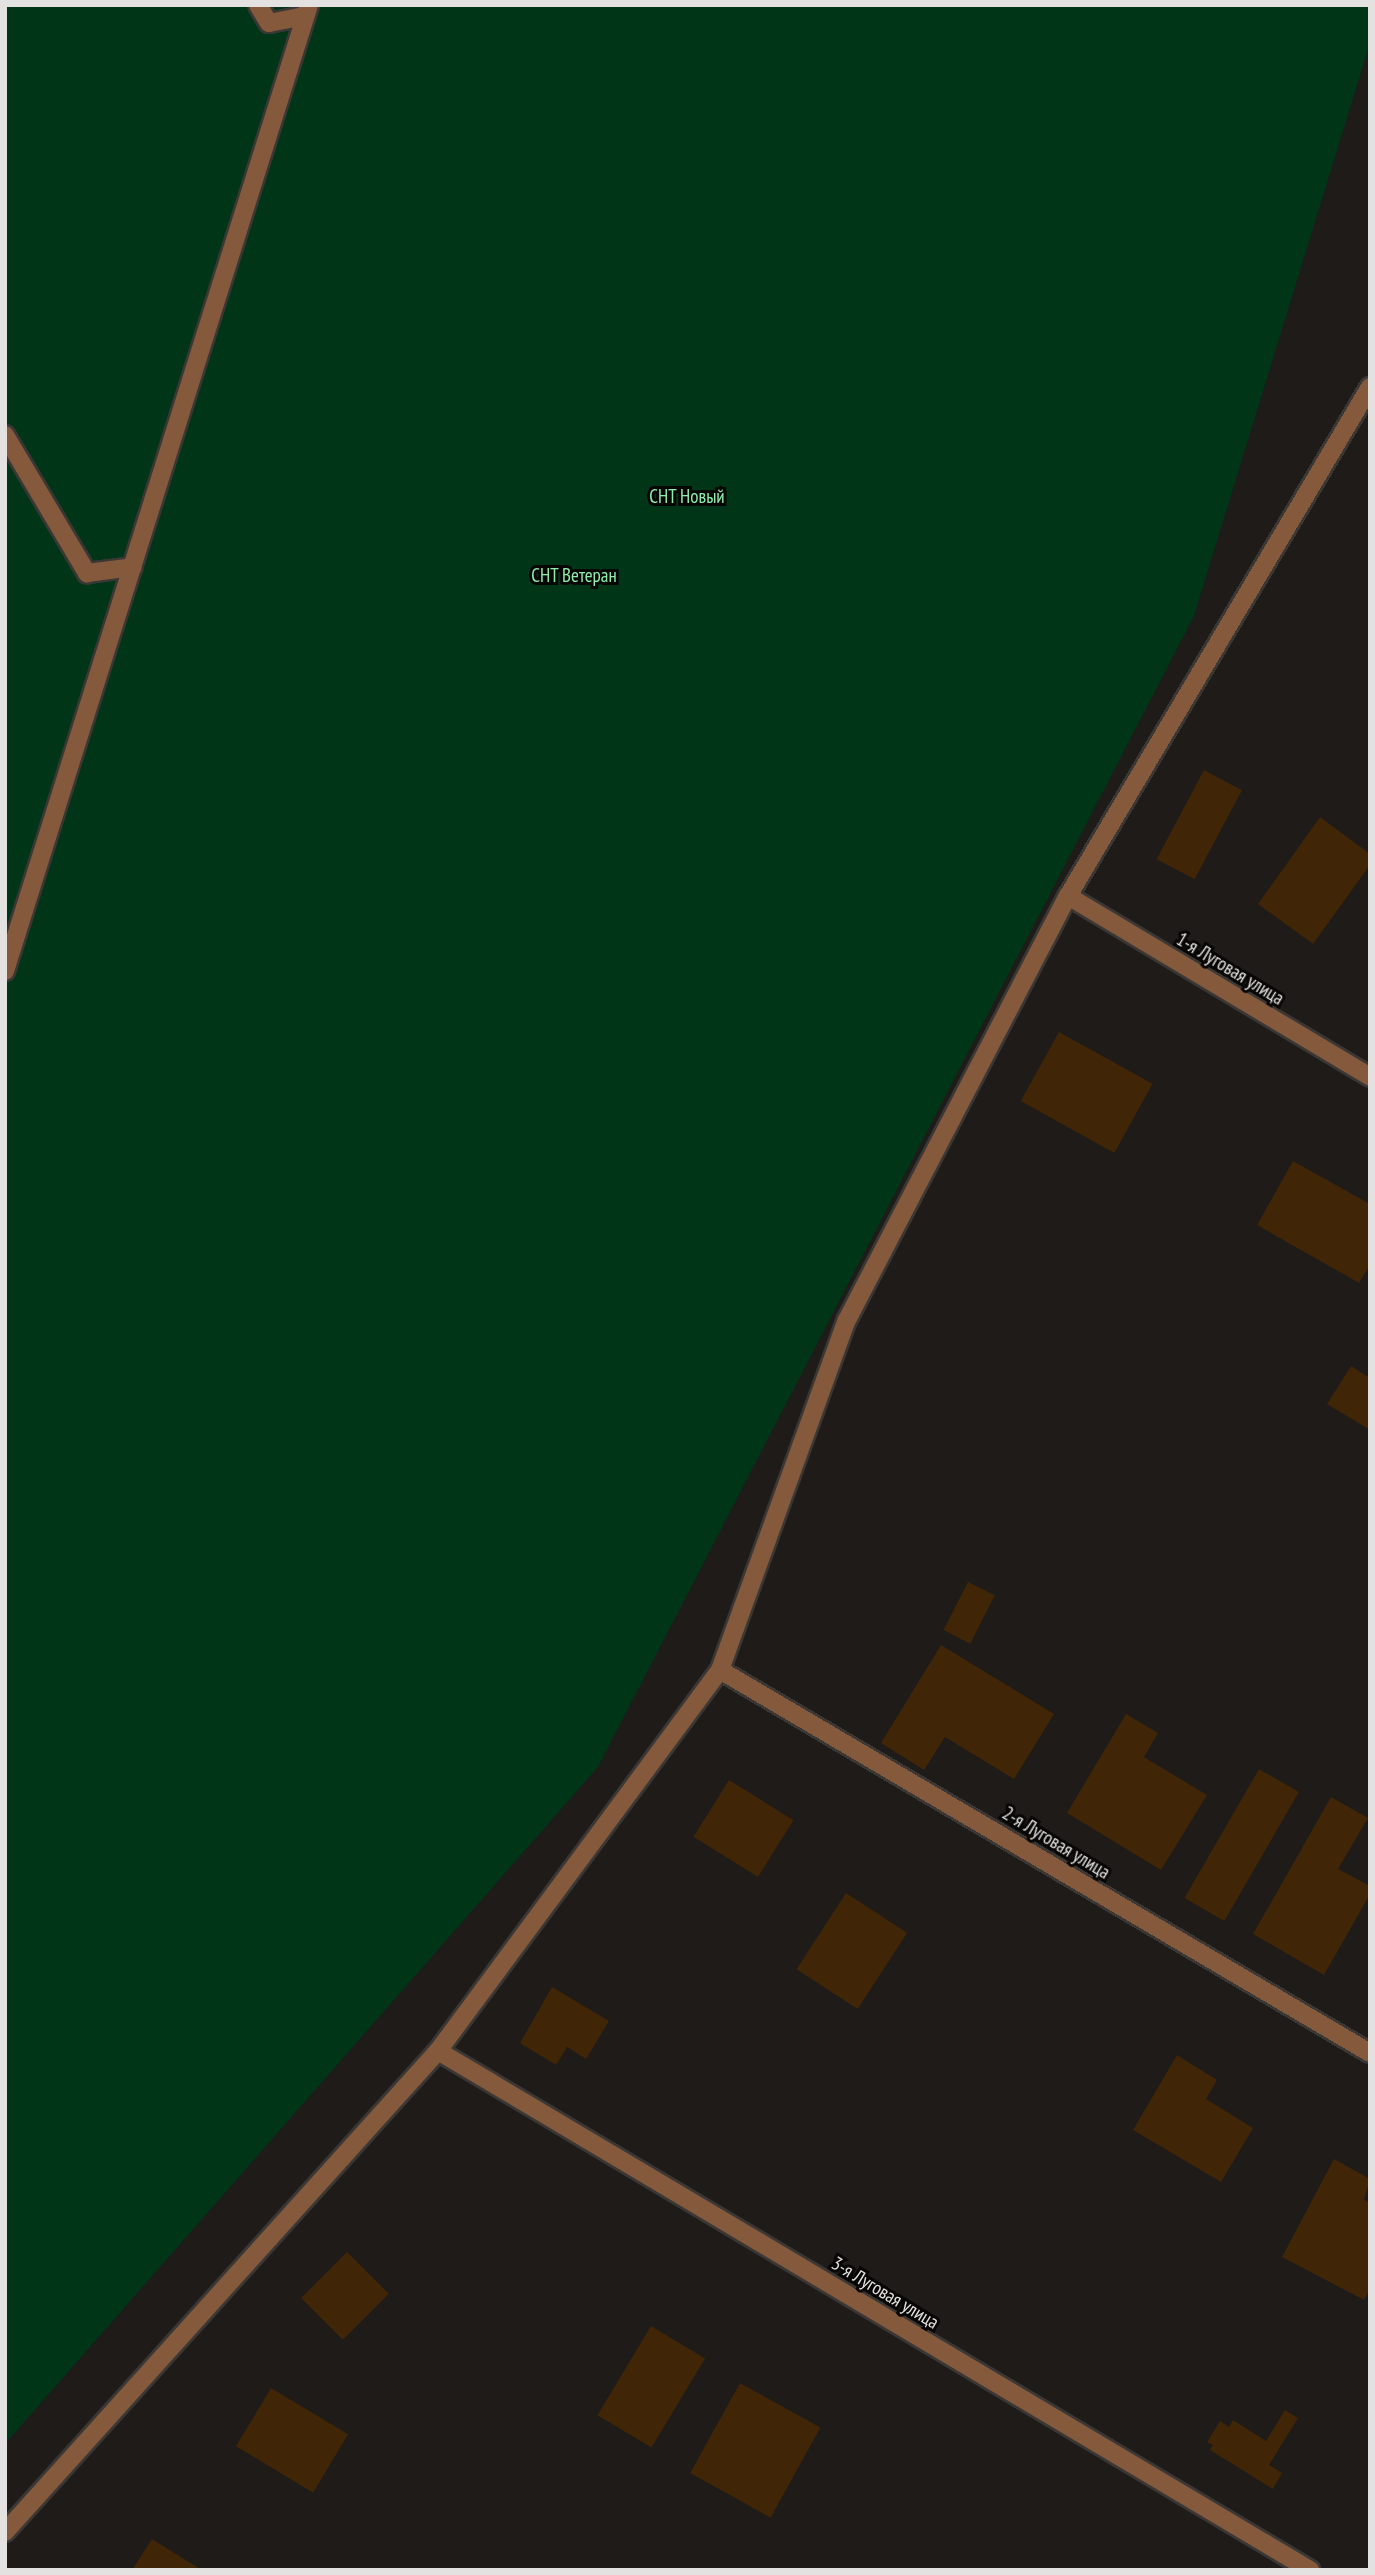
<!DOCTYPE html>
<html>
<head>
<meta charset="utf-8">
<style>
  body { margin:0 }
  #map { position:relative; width:1375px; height:2575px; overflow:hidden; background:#1e1b19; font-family:"PT Sans Narrow",sans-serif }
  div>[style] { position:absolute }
  .green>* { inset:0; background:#003518 }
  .building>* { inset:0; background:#402507; transform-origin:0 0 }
  .roads { filter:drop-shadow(2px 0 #3a3735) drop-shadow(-2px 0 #3a3735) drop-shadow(0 2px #3a3735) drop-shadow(0 -2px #3a3735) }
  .minor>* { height:18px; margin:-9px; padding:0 9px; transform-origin:9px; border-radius:9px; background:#84593c }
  span { translate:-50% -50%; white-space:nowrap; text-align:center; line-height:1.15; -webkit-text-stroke:6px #070605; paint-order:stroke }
  .park-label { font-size:19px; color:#8eedad }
  .street-label { font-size:19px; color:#e4e2e0 }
  .frame { position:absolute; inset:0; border:7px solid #e4e2e0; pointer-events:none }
</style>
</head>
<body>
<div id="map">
  <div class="green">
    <i style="clip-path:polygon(5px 5px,1370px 5px,1370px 43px,1194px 616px,598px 1767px,5px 2444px)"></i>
  </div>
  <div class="building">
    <i style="left:1204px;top:770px;width:43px;height:101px;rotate:28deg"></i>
    <i style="clip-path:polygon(1320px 817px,1370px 854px,1370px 865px,1313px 944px,1258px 904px)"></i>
    <i style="left:1059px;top:1032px;width:107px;height:79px;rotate:29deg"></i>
    <i style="clip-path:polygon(1293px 1161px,1370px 1204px,1370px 1265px,1359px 1283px,1257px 1225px)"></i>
    <i style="clip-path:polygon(1351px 1366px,1370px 1378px,1370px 1430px,1327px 1404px)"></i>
    <i style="left:968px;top:1582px;width:30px;height:54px;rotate:27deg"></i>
    <i style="clip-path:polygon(941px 1645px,1054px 1714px,1014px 1779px,945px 1737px,924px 1770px,881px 1743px)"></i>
    <i style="clip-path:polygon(1126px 1714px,1158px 1733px,1144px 1757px,1207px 1795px,1161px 1870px,1067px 1813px)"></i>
    <i style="left:1259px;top:1769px;width:46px;height:149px;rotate:30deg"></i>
    <i style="left:729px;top:1780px;width:76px;height:67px;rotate:32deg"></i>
    <i style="clip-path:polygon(1331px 1797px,1368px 1818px,1338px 1869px,1370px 1886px,1370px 1894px,1324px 1975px,1253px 1934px)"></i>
    <i style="left:846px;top:1893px;width:73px;height:91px;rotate:33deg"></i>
    <i style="clip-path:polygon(552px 1987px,609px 2021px,586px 2059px,567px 2047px,556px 2065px,520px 2043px)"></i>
    <i style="clip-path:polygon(1177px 2055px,1217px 2080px,1206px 2099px,1253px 2128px,1221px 2182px,1133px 2130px)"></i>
    <i style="clip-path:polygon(1334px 2159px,1370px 2179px,1364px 2200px,1370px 2203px,1370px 2289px,1364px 2300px,1282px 2257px)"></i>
    <i style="left:347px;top:2252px;width:59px;height:65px;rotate:45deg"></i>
    <i style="left:651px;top:2326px;width:63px;height:104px;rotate:31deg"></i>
    <i style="left:740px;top:2383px;width:92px;height:103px;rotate:29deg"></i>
    <i style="left:271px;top:2388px;width:90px;height:68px;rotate:31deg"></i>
    <i style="clip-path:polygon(1285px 2410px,1298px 2418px,1269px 2465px,1282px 2473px,1273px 2489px,1210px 2450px,1213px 2445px,1207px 2442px,1220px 2421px,1229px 2427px,1233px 2420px,1266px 2441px)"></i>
    <i style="clip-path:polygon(152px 2539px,202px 2570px,132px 2570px)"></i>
  </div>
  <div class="roads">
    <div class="minor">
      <i style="left:258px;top:5px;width:21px;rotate:59deg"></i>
      <i style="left:269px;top:23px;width:37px;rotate:-11deg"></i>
      <i style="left:5px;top:435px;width:161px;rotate:59.3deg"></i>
      <i style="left:87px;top:573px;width:46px;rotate:-7.4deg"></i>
      <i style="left:1068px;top:896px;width:352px;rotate:30.9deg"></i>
      <i style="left:5px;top:971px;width:1013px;rotate:-72.53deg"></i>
      <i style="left:720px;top:1670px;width:754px;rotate:30.51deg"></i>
      <i style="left:438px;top:2051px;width:1015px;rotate:30.76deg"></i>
      <i style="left:5px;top:2532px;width:647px;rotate:-48.01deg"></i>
      <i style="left:438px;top:2051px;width:474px;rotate:-53.5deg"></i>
      <i style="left:720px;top:1670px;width:372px;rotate:-70.1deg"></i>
      <i style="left:847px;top:1320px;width:478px;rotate:-62.5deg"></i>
      <i style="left:1068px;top:896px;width:592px;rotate:-59.32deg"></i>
    </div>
  </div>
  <div class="park-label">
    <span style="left:687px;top:497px">СНТ Новый</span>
    <span style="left:574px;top:576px">СНТ Ветеран</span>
  </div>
  <div class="street-label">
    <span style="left:1230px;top:969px;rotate:31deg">1-я Луговая улица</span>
    <span style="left:1056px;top:1843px;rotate:31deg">2-я Луговая улица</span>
    <span style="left:885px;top:2293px;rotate:31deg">3-я Луговая улица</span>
  </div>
  <div class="frame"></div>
</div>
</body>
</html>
